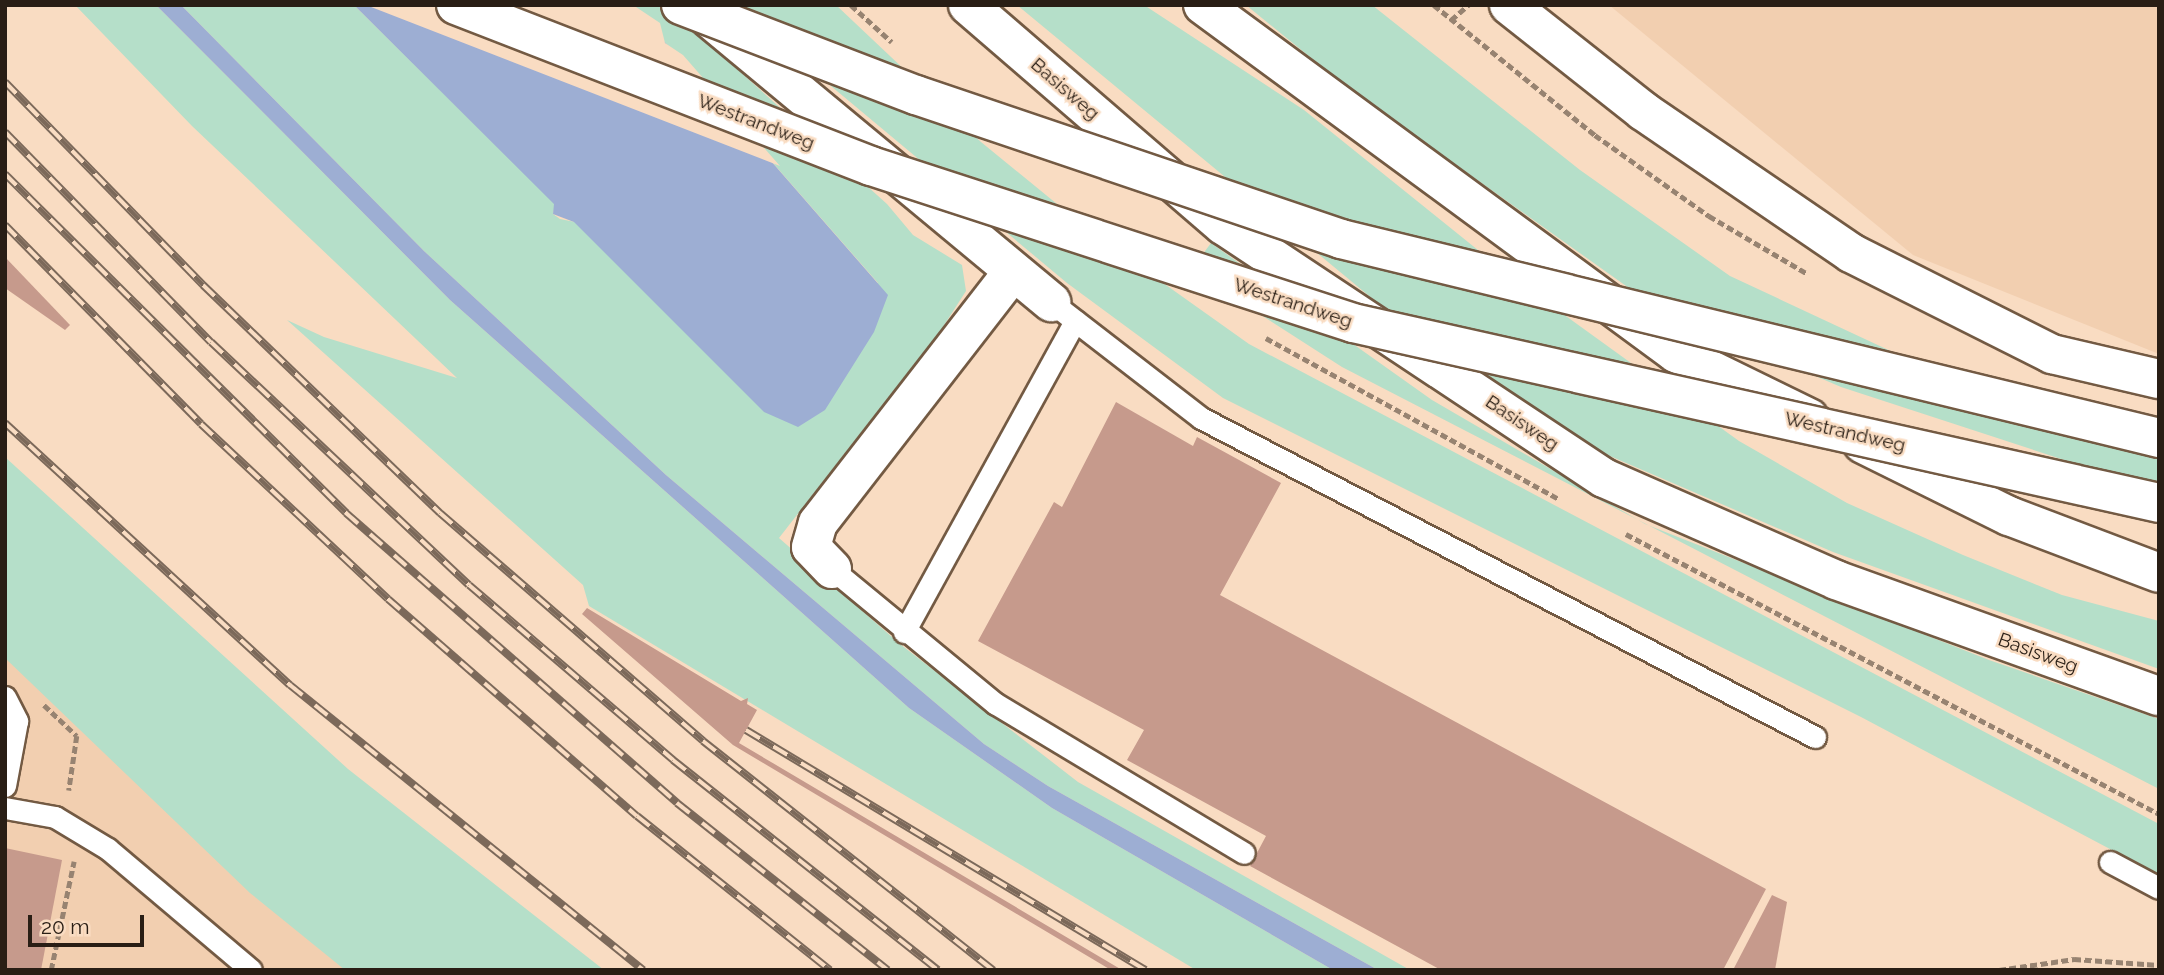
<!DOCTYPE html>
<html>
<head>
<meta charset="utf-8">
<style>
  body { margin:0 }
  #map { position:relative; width:2164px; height:975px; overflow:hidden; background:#f9dcc2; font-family:Raleway,sans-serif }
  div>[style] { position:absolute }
  .built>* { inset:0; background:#f2cfb0 }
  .green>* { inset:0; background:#b5dfc9 }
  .water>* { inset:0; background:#9daed3 }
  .pier>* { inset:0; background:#f9dcc2 }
  .building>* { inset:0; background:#c69a8c }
  .path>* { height:4.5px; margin-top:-2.25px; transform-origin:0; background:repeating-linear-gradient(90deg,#978371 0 7px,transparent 0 10.5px) }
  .roads { filter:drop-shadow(2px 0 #735a43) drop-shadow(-2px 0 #735a43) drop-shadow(0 2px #735a43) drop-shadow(0 -2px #735a43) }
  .service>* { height:21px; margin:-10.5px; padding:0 10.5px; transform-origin:10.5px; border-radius:10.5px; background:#fff }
  .minor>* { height:38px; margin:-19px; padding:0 19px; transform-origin:19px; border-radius:19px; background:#fff }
  .secondary>* { height:38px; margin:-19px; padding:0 19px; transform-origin:19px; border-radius:19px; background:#fff }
  .rail>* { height:8px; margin-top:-4px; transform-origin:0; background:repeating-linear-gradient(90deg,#f9dcc2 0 16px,#7c695a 0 32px); box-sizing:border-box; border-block:2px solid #7c695a }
  .bridges { filter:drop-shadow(2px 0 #735a43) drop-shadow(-2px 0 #735a43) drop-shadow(0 2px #735a43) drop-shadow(0 -2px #735a43) }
  .motorway-bridge>* { height:38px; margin:-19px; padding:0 19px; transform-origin:19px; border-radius:19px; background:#fff }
  span { translate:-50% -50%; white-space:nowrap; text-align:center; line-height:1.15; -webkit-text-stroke:5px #f9dcc2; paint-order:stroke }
  .street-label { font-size:19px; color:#291e15 }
  .frame { position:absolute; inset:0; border:7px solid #291e15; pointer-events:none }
  .scale { position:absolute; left:28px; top:915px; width:116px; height:32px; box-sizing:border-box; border:4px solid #291e15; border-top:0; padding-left:9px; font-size:21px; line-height:24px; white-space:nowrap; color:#291e15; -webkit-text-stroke:5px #f9dcc2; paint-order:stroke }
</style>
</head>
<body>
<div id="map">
  <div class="built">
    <i style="clip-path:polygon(1609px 5px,2159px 5px,2159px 354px,1913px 255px)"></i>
    <i style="clip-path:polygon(5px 530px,398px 970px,5px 970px)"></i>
  </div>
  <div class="green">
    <i style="clip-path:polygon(75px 5px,156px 5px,450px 300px,909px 708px,1052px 808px,1333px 970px,1196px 970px,589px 606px,583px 585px,287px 320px,324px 337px,457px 378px,192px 126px)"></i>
    <i style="clip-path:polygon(181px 5px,354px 5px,555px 204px,553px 214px,560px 219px,878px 283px,680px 57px,626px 5px,666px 5px,887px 204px,913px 235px,962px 265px,966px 291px,941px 330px,779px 538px,900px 644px,1078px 782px,1410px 970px,1378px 970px,1048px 786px,984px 744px,666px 475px,424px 251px)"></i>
    <i style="clip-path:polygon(734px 5px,836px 5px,981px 142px,1090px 231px,1249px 344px,2159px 824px,2159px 875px,1861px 717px,1223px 398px,1067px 283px)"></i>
    <i style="clip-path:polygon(1017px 5px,1144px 5px,1304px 110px,1509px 275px,1739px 441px,1847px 503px,1963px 555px,2062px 595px,2159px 621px,2159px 669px,1833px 552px,1596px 450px,1374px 300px)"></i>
    <i style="clip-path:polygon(1246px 5px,1372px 5px,1580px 170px,1730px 276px,2015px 409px,2159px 456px,2159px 491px,1841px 387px,1657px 308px,1348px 88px)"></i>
    <i style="clip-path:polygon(1211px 243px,1432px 400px,1645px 524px,1989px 660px,2159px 719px,2159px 789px,1342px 367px,1191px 270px)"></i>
    <i style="clip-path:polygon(5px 457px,348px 769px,604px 970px,345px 970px,250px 893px,5px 658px)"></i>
  </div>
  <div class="water">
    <i style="clip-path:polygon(156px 5px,181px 5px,424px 251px,666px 475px,984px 744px,1048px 786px,1378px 970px,1333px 970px,1052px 808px,909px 708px,450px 300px)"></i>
    <i style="clip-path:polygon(354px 5px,626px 5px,680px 57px,888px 295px,874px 332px,825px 410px,798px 427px,764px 412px,574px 222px,553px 214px,554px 204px)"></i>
  </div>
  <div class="pier">
    <i style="clip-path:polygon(366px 5px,633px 5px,660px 23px,665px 43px,683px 55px,780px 166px)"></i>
  </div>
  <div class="building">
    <i style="clip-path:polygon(5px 257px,70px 325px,65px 330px,5px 288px)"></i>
    <i style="clip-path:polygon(1116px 402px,1193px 446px,1197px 437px,1281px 483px,1220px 595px,1766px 889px,1723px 970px,1441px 970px,1250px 866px,1266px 836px,1127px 760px,1144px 730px,978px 641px,1054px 502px,1062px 507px)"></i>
    <i style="clip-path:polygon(587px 608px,741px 701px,748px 698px,747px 704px,757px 710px,739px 743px,1122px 970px,1111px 970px,733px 745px,582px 614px)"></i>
    <i style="clip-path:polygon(5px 848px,62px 860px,41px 970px,5px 970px)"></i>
    <i style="clip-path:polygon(1772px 895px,1787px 902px,1775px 970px,1733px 970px)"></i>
  </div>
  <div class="path">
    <i style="left:851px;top:5px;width:55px;rotate:42.1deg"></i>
    <i style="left:1434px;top:5px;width:207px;rotate:38.9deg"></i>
    <i style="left:1595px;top:135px;width:140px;rotate:35.4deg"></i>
    <i style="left:1709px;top:216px;width:113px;rotate:30.4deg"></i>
    <i style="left:1451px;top:20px;width:23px;rotate:-41deg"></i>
    <i style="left:1266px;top:338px;width:334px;rotate:28.8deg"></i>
    <i style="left:1626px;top:534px;width:602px;rotate:27.71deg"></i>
    <i style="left:44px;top:705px;width:45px;rotate:43.2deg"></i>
    <i style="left:77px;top:736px;width:55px;rotate:98.4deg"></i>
    <i style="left:51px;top:970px;width:111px;rotate:-78.1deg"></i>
    <i style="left:1999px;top:970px;width:76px;rotate:-8.3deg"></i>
    <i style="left:2074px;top:959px;width:85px;rotate:4deg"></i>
  </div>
  <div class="roads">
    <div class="service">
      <i style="left:1051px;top:302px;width:190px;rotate:37.7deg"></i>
      <i style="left:1201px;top:418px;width:692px;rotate:27.45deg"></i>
      <i style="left:832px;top:569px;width:212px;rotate:39.5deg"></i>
      <i style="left:996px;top:704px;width:289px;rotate:31deg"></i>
      <i style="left:904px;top:632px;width:355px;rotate:-61.2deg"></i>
      <i style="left:5px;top:697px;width:27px;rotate:63deg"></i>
      <i style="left:17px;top:721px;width:66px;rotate:100.5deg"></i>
      <i style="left:5px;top:808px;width:51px;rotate:10.2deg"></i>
      <i style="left:55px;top:817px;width:62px;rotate:31.1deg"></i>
      <i style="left:108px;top:849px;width:187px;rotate:40.2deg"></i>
      <i style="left:2110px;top:862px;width:55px;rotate:28deg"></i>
    </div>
    <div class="minor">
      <i style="left:1509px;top:5px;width:171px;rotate:38.3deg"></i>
      <i style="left:1643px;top:111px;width:252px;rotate:34.3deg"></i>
      <i style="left:1851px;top:253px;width:225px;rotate:26.7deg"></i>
      <i style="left:2052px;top:354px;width:110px;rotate:13.2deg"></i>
      <i style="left:709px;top:18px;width:445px;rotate:39.7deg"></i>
      <i style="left:832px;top:569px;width:30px;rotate:-134deg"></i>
      <i style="left:811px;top:547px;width:25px;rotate:-74deg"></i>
      <i style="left:818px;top:523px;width:316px;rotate:-52.2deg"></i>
    </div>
    <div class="secondary">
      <i style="left:968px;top:5px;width:337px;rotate:40.8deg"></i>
      <i style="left:1223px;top:225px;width:457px;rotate:33.6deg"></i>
      <i style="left:1604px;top:478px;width:253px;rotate:23.7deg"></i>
      <i style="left:1836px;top:580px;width:343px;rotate:19.8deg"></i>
      <i style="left:1203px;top:5px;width:587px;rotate:36.34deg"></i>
      <i style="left:1676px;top:353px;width:148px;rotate:26deg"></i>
      <i style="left:1863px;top:444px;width:163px;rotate:26.3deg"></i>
      <i style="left:2009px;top:516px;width:160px;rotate:20.8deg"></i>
    </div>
  </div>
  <div class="rail">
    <i style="left:5px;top:82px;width:284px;rotate:45.7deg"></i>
    <i style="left:203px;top:285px;width:329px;rotate:43.9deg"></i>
    <i style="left:440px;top:513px;width:348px;rotate:40.9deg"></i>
    <i style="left:703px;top:741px;width:370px;rotate:38.3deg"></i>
    <i style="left:5px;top:132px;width:294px;rotate:45.6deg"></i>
    <i style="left:211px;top:342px;width:354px;rotate:43.3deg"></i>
    <i style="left:469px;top:585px;width:269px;rotate:40.6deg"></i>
    <i style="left:673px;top:760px;width:338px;rotate:38.4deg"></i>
    <i style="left:5px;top:174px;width:481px;rotate:44.8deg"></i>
    <i style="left:346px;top:513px;width:440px;rotate:41.2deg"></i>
    <i style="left:677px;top:803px;width:269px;rotate:38.4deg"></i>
    <i style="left:5px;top:225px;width:279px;rotate:45.4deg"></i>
    <i style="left:201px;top:424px;width:256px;rotate:43.1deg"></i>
    <i style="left:388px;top:599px;width:330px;rotate:41.1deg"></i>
    <i style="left:637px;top:816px;width:247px;rotate:38.6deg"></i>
    <i style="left:5px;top:423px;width:387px;rotate:42.6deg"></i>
    <i style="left:290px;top:685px;width:454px;rotate:38.9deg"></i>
    <i style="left:746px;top:730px;width:466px;rotate:31deg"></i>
  </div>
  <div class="bridges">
    <div class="motorway-bridge">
      <i style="left:456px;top:5px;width:445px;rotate:21.2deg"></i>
      <i style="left:871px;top:166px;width:507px;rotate:18.04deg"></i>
      <i style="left:1353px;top:323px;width:826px;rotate:12.59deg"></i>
      <i style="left:681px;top:5px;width:252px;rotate:21deg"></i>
      <i style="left:916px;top:95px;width:449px;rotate:18.7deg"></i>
      <i style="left:1341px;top:239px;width:842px;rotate:13.67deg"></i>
    </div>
  </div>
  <div class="street-label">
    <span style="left:1065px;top:89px;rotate:41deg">Basisweg</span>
    <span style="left:756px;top:122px;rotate:21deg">Westrandweg</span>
    <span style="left:1293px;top:303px;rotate:18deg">Westrandweg</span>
    <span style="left:1522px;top:423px;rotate:34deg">Basisweg</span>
    <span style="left:1845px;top:432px;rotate:13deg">Westrandweg</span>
    <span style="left:2038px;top:653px;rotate:20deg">Basisweg</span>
  </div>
  <div class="frame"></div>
  <div class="scale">20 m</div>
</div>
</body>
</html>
